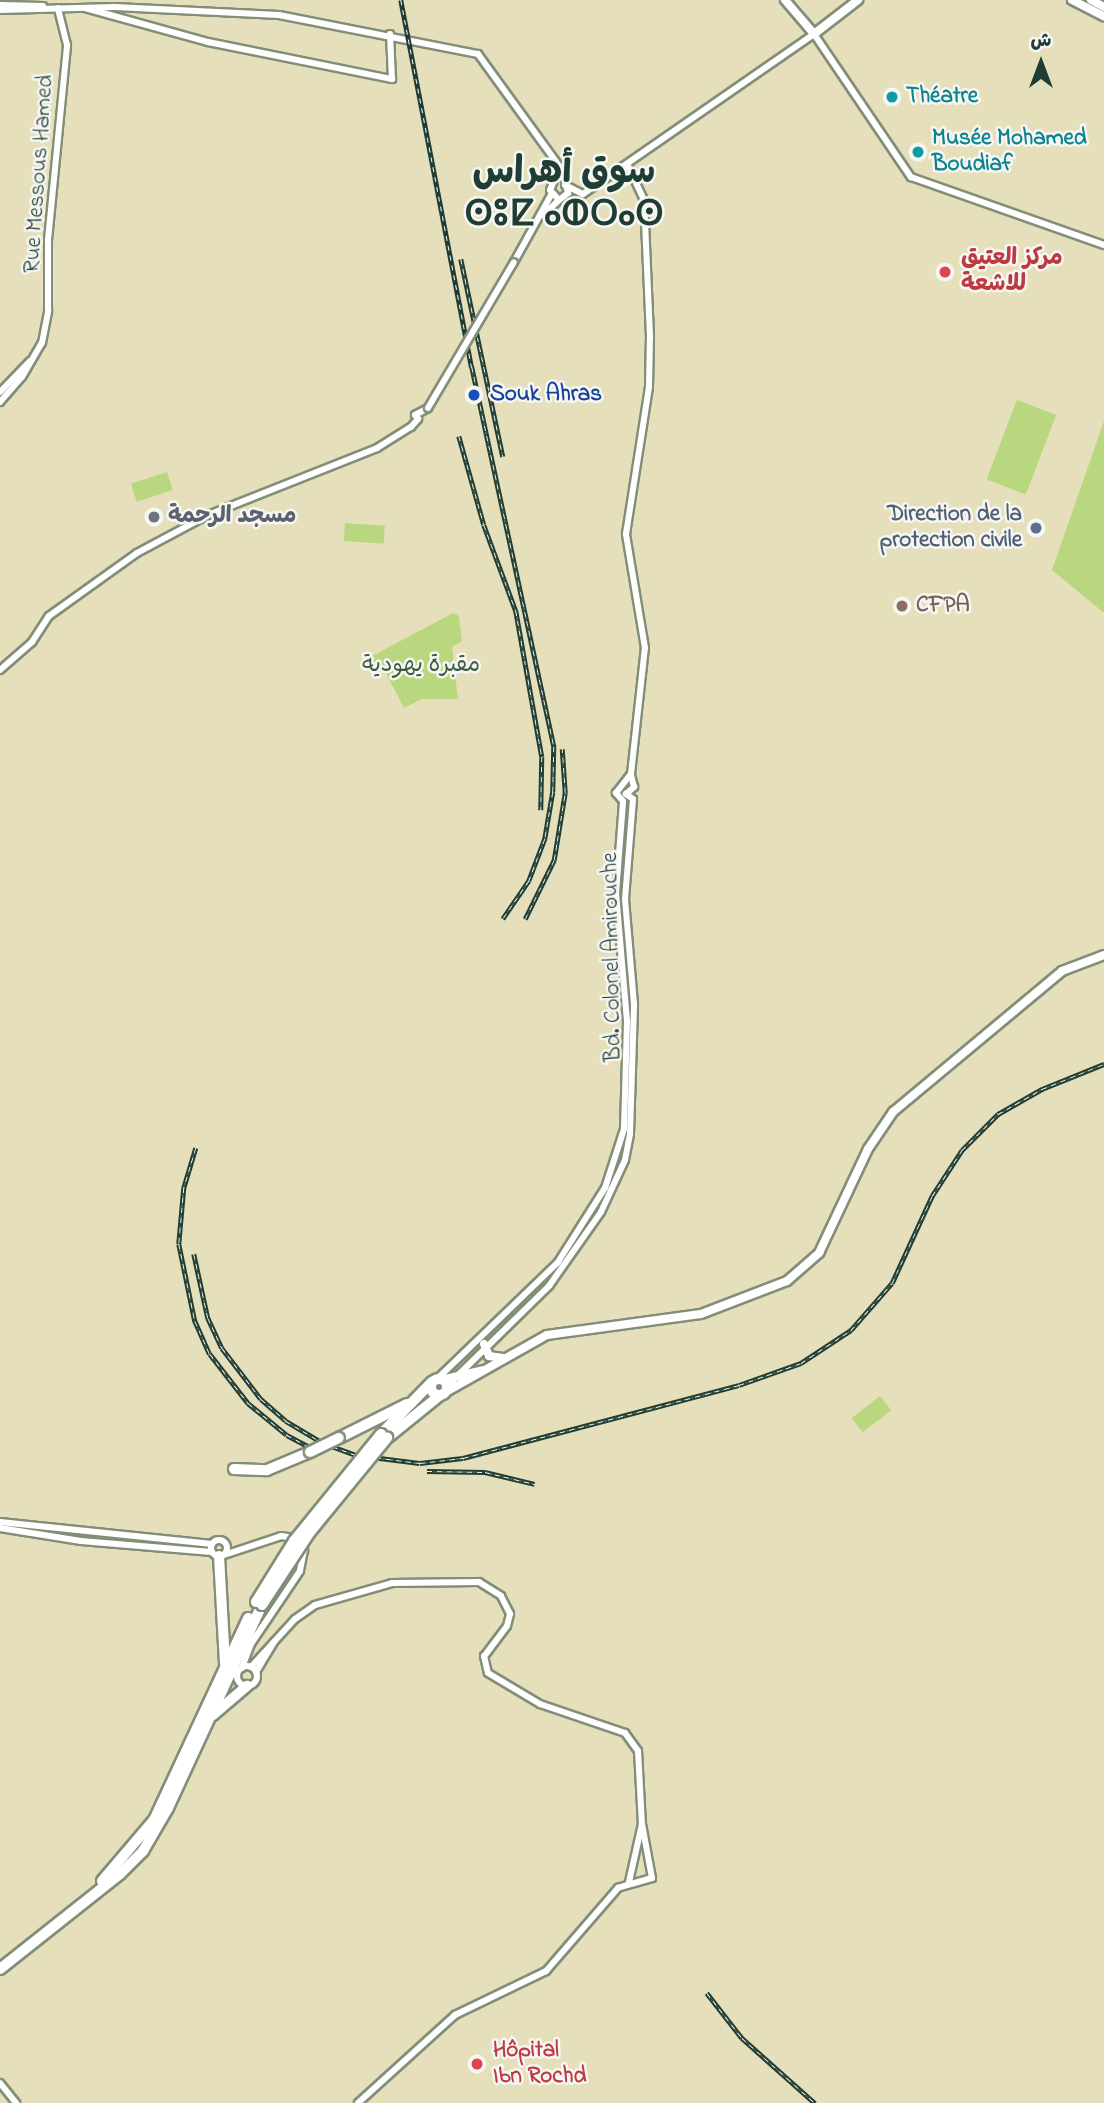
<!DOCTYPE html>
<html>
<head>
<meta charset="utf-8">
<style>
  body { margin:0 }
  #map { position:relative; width:1104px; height:2103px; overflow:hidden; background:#e6dfbb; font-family:"Indie Flower","Playpen Sans Arabic","Noto Sans Tifinagh",sans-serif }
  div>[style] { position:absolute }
  .green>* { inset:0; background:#b9d77e; transform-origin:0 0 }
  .roads { filter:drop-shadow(2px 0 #828e78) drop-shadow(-2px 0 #828e78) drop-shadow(0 2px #828e78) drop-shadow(0 -2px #828e78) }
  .minor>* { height:6px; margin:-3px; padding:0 3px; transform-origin:3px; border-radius:3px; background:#fff }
  .minor>.ring { margin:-3px; padding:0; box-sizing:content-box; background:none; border:6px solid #fff; border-radius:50% }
  .major>* { height:8px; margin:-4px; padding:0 4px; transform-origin:4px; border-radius:4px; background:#fff }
  .highway>* { height:10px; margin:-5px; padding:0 5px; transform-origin:5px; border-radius:5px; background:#fff }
  .highway>.ring { margin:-5px; padding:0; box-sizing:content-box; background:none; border:10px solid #fff; border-radius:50% }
  .rail>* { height:4.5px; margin-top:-2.25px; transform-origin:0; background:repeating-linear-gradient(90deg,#f6f6f2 0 5px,#1f3d34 0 10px); box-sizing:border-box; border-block:2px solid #1f3d34 }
  .bridges { filter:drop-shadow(2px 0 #828e78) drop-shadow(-2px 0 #828e78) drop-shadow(0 2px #828e78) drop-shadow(0 -2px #828e78) }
  .minor-bridge>* { height:6px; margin:-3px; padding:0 3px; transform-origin:3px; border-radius:3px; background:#fff }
  .highway-bridge>* { height:10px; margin:-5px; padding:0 5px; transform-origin:5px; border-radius:5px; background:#fff }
  .dots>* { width:19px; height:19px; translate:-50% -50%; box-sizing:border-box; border:4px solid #f6f6f2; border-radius:50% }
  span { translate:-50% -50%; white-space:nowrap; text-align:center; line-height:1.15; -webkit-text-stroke:5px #f6f6f2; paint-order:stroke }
  .culture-label { font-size:23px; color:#0d838f; font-weight:700 }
  .left { translate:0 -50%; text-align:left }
  .street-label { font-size:23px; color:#1f3d34 }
  .health-label { font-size:23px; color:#be3a42; font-weight:700 }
  .transit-label { font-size:23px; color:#164399; font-weight:700 }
  .service-label { font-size:23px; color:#4e5e75; font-weight:700 }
  .right { translate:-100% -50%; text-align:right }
  .worship-label { font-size:23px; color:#5b616d; font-weight:700 }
  .education-label { font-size:23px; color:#785e54; font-weight:700 }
  .park-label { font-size:23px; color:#3e5c43 }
  .town-label { font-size:37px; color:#1f3d34; font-weight:700 }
  .north { position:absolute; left:1006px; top:28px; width:70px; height:70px; -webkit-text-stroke:5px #f6f6f2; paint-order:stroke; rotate:0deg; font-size:19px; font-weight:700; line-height:28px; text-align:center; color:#1f3d34 }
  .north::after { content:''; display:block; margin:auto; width:24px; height:32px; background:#1f3d34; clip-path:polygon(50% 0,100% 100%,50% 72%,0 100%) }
</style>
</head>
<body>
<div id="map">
  <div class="green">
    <i style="left:1017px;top:400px;width:42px;height:85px;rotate:21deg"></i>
    <i style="clip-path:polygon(1104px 421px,1104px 613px,1052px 570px)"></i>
    <i style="left:167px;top:472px;width:19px;height:38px;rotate:72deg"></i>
    <i style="left:345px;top:523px;width:40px;height:18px;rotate:4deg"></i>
    <i style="clip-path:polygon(453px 613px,459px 616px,462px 641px,452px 647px,458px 699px,422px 699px,404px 708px,387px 675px,359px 663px)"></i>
    <i style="left:880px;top:1396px;width:18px;height:36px;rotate:52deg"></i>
  </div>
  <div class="roads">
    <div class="minor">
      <i style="left:0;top:5px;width:43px;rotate:1.3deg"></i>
      <i style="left:85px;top:8px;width:128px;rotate:15.5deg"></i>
      <i style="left:208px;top:42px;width:188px;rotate:11.4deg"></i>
      <i style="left:392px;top:79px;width:45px;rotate:-92.5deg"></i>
      <i style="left:0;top:10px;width:115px;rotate:-1.5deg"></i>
      <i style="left:115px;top:7px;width:164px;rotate:2.8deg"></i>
      <i style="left:279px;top:15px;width:203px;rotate:11.1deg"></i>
      <i style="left:478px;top:54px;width:143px;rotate:54.1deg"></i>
      <i style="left:562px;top:170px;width:24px;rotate:75deg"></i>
      <i style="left:568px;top:193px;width:11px;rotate:142deg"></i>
      <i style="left:559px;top:200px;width:13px;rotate:-132deg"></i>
      <i style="left:550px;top:190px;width:25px;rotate:-67deg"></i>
      <i style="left:565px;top:185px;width:20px;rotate:27deg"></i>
      <i style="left:583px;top:194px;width:281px;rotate:-34.7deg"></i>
      <i style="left:814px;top:34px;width:173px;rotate:55.9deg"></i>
      <i style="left:911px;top:177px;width:205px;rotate:19.4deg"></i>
      <i style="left:543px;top:215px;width:22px;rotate:-43deg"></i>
      <i style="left:514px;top:262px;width:77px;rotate:-61.1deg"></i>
      <i style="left:0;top:392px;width:43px;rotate:-45.9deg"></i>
      <i style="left:0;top:402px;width:33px;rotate:-49deg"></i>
      <i style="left:22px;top:377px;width:39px;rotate:-60deg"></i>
      <i style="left:42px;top:343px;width:33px;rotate:-79deg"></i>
      <i style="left:48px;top:311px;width:71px;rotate:-90deg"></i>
      <i style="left:48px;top:240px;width:196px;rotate:-84.4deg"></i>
      <i style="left:67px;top:45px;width:38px;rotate:-104deg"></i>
      <i style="left:0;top:670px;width:43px;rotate:-41.2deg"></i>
      <i style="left:32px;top:642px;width:31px;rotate:-57deg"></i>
      <i style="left:49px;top:616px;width:108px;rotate:-35.6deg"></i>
      <i style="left:137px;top:553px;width:81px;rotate:-28.2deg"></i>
      <i style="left:208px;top:515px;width:182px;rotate:-21.6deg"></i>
      <i style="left:377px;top:448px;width:40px;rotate:-32deg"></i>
      <i style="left:411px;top:427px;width:11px;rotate:-49deg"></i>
      <i style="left:418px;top:419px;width:5px;rotate:-127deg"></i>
      <i style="left:415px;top:415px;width:15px;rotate:-28deg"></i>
      <i style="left:437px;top:1379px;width:168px;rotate:-44deg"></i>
      <i style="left:558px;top:1262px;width:88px;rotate:-57.6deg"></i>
      <i style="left:605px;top:1188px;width:62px;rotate:-72.1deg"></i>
      <i style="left:624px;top:1129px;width:108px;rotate:-88.4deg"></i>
      <i style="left:627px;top:1021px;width:128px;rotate:-94.9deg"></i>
      <i style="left:616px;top:893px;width:92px;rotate:-85.6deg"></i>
      <i style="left:623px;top:801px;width:11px;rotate:-131deg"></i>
      <i style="left:616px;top:793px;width:24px;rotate:-52deg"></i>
      <i style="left:631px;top:774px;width:127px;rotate:-83.7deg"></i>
      <i style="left:645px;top:648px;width:116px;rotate:-99.5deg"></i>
      <i style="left:626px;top:534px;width:149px;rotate:-81.1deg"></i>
      <i style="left:649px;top:387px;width:51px;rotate:-88.9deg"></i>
      <i style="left:650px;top:336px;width:136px;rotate:-92.5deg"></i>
      <i style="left:644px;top:200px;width:40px;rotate:-115deg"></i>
      <i style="left:447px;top:1386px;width:143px;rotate:-44.4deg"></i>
      <i style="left:549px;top:1286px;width:90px;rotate:-54.9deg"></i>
      <i style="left:601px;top:1212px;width:57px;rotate:-65.2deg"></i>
      <i style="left:625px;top:1160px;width:26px;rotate:-79deg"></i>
      <i style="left:630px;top:1134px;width:130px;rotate:-88.2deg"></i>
      <i style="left:634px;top:1004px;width:105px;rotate:-94.9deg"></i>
      <i style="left:625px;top:899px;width:100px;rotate:-85.4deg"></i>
      <i style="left:633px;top:799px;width:9px;rotate:-144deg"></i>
      <i style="left:626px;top:794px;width:11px;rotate:-41deg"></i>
      <i style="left:634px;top:787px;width:12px;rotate:-104deg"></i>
      <i style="left:0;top:1522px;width:213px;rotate:5.9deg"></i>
      <i style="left:0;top:1528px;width:82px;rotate:9.1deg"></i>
      <i style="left:81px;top:1541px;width:131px;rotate:4.8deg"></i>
      <i class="ring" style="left:211px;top:1540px;width:10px;height:10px"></i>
      <i style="left:224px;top:1555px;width:60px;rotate:-18.4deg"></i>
      <i style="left:281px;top:1536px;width:13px;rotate:9deg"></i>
      <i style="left:294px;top:1538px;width:16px;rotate:50deg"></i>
      <i style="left:304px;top:1550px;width:21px;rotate:101deg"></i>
      <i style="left:300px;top:1571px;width:88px;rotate:123.9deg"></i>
      <i style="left:251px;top:1644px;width:26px;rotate:111deg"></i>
      <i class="ring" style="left:237px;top:1666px;width:14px;height:14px"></i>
      <i style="left:251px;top:1667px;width:65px;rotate:-47.5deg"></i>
      <i style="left:295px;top:1619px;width:24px;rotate:-35deg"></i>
      <i style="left:315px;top:1605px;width:80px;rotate:-15.9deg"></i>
      <i style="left:392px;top:1583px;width:87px;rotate:-0.7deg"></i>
      <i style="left:479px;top:1582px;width:26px;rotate:32deg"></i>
      <i style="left:501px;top:1596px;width:20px;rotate:63deg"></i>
      <i style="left:510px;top:1614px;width:12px;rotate:104deg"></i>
      <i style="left:507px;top:1626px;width:38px;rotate:127deg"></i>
      <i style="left:484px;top:1656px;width:17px;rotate:77deg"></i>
      <i style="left:488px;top:1673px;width:61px;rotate:30.8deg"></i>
      <i style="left:540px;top:1704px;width:90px;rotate:18.8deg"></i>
      <i style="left:625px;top:1733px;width:22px;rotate:54deg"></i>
      <i style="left:638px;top:1751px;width:73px;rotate:86.9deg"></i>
      <i style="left:642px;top:1824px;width:55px;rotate:79.5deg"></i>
      <i style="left:652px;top:1878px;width:35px;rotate:164deg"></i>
      <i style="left:618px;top:1888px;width:110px;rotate:130.9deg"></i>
      <i style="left:546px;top:1971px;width:101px;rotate:154.2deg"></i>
      <i style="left:455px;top:2015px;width:131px;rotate:137.8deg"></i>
      <i style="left:256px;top:1672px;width:35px;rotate:-59deg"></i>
      <i style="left:629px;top:1882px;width:59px;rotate:-77.4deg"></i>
      <i style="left:0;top:2083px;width:26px;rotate:51deg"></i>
    </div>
    <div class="major">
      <i style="left:785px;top:0;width:45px;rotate:49.5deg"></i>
      <i style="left:814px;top:34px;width:56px;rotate:-37.7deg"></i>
      <i style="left:1072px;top:0;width:36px;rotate:27deg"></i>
      <i style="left:1091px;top:0;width:15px;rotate:28deg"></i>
      <i style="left:484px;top:1344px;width:13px;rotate:67deg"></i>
      <i style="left:489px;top:1356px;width:14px;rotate:8deg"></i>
      <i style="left:441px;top:1380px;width:43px;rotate:-13.4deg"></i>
      <i style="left:444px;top:1393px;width:118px;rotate:-29.4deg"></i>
      <i style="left:547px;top:1335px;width:155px;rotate:-7.8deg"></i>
      <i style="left:701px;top:1314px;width:92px;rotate:-21deg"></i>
      <i style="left:787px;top:1281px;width:43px;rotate:-41.2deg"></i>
      <i style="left:819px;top:1253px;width:115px;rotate:-64.8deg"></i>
      <i style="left:868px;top:1149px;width:45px;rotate:-56deg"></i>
      <i style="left:893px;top:1112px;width:220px;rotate:-39.8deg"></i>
      <i style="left:1062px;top:971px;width:45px;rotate:-20.9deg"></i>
    </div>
    <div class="highway">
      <i class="ring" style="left:431px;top:1379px;width:6px;height:6px"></i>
      <i style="left:381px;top:1434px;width:73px;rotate:-45.6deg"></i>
      <i style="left:339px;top:1438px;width:76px;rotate:-26.6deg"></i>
      <i style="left:387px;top:1438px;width:67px;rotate:-38.9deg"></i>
      <i style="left:234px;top:1469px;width:33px;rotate:2deg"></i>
      <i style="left:267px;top:1470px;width:47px;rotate:-22.7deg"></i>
      <i style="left:219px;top:1556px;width:108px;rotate:86.8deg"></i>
      <i style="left:213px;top:1715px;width:45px;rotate:-40.5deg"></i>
      <i style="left:102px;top:1881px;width:80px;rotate:-49.6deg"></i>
      <i style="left:154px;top:1820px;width:223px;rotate:-65deg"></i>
      <i style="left:0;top:1969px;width:153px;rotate:-38.4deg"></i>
      <i style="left:120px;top:1874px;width:33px;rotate:-45deg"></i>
      <i style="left:143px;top:1851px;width:50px;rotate:-59.8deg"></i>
      <i style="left:168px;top:1808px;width:224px;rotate:-65.2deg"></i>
    </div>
  </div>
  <div class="rail">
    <i style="left:401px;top:0;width:374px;rotate:79.1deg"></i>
    <i style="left:472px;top:367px;width:389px;rotate:77.8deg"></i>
    <i style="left:554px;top:747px;width:45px;rotate:91.3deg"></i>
    <i style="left:553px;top:792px;width:48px;rotate:99.7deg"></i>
    <i style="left:545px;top:839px;width:45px;rotate:110.9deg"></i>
    <i style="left:529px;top:881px;width:46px;rotate:124.4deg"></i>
    <i style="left:461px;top:259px;width:202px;rotate:78deg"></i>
    <i style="left:459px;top:436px;width:92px;rotate:74.3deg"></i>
    <i style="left:484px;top:525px;width:92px;rotate:69.6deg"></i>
    <i style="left:516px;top:611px;width:148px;rotate:79.9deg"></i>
    <i style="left:542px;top:757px;width:53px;rotate:91.1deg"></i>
    <i style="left:525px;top:919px;width:66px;rotate:-63.8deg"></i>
    <i style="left:554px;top:860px;width:68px;rotate:-80.7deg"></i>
    <i style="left:565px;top:793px;width:44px;rotate:-93.9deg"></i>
    <i style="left:196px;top:1148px;width:42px;rotate:106.7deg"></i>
    <i style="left:184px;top:1188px;width:56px;rotate:95.1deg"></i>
    <i style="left:179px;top:1244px;width:79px;rotate:78.3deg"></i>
    <i style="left:195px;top:1321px;width:36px;rotate:66deg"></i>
    <i style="left:210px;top:1354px;width:62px;rotate:52.2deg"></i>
    <i style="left:248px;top:1403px;width:50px;rotate:39.4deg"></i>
    <i style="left:287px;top:1435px;width:32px;rotate:28deg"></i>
    <i style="left:194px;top:1254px;width:66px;rotate:77.7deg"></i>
    <i style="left:208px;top:1318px;width:33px;rotate:65deg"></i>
    <i style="left:222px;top:1348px;width:64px;rotate:52.6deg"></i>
    <i style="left:261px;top:1399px;width:33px;rotate:41deg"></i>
    <i style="left:286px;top:1421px;width:43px;rotate:30.7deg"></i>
    <i style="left:323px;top:1443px;width:35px;rotate:20deg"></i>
    <i style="left:356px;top:1455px;width:64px;rotate:7.1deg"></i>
    <i style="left:420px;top:1463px;width:43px;rotate:-6.6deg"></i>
    <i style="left:463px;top:1458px;width:285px;rotate:-14.8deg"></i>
    <i style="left:739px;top:1385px;width:66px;rotate:-19.5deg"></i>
    <i style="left:801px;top:1363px;width:60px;rotate:-33.4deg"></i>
    <i style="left:851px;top:1330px;width:62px;rotate:-48.9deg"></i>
    <i style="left:892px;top:1283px;width:96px;rotate:-65.3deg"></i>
    <i style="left:932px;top:1196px;width:55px;rotate:-56.9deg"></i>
    <i style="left:962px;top:1150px;width:51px;rotate:-45deg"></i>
    <i style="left:998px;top:1114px;width:51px;rotate:-29.6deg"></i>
    <i style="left:1042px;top:1089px;width:67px;rotate:-22deg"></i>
    <i style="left:427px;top:1471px;width:58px;rotate:1deg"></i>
    <i style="left:485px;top:1472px;width:51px;rotate:13.5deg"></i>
    <i style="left:707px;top:1993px;width:57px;rotate:52.1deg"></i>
    <i style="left:742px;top:2038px;width:98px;rotate:41.7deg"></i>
  </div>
  <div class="bridges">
    <div class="minor-bridge">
      <i style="left:428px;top:408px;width:169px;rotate:-59.5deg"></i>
    </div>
    <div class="highway-bridge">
      <i style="left:310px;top:1452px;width:32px;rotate:-26deg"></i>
      <i style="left:256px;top:1602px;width:72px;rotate:-58.1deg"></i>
      <i style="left:294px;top:1541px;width:138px;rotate:-50.9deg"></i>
      <i style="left:262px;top:1605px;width:87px;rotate:-56.7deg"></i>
      <i style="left:310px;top:1532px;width:122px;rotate:-50.7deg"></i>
    </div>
  </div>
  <div class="dots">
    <i style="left:892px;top:97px;background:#0f9aa8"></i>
    <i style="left:918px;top:152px;background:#0f9aa8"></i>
    <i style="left:945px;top:272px;background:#e0444e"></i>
    <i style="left:474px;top:395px;background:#1a4fb4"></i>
    <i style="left:154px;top:517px;background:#6b7280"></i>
    <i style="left:1036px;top:528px;background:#5c6f8a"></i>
    <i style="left:902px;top:606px;background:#8d6e63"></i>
    <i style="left:477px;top:2064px;background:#e0444e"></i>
  </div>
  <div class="culture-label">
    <span class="left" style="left:906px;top:97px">Théatre</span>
    <span class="left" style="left:932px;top:152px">Musée Mohamed<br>Boudiaf</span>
  </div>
  <div class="street-label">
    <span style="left:40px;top:174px;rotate:-86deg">Rue Messous Hamed</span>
    <span style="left:613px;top:957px;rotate:-91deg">Bd. Colonel Amirouche</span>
  </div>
  <div class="health-label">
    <span class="left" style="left:961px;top:272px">مركز العتيق<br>للاشعة</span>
    <span class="left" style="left:493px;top:2064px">Hôpital<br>Ibn Rochd</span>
  </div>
  <div class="transit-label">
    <span class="left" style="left:490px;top:395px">Souk Ahras</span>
  </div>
  <div class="service-label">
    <span class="right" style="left:1022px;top:528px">Direction de la<br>protection civile</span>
  </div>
  <div class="worship-label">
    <span class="left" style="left:168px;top:517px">مسجد الرحمة</span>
  </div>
  <div class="education-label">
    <span class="left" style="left:916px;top:606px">CFPA</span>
  </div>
  <div class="park-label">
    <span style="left:421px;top:666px">مقبرة يهودية</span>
  </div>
  <div class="town-label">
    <span style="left:564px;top:195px">سوق أهراس<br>ⵙⵓⵇ ⴰⵀⵔⴰⵙ</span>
  </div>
  <div class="north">ش</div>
</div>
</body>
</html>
